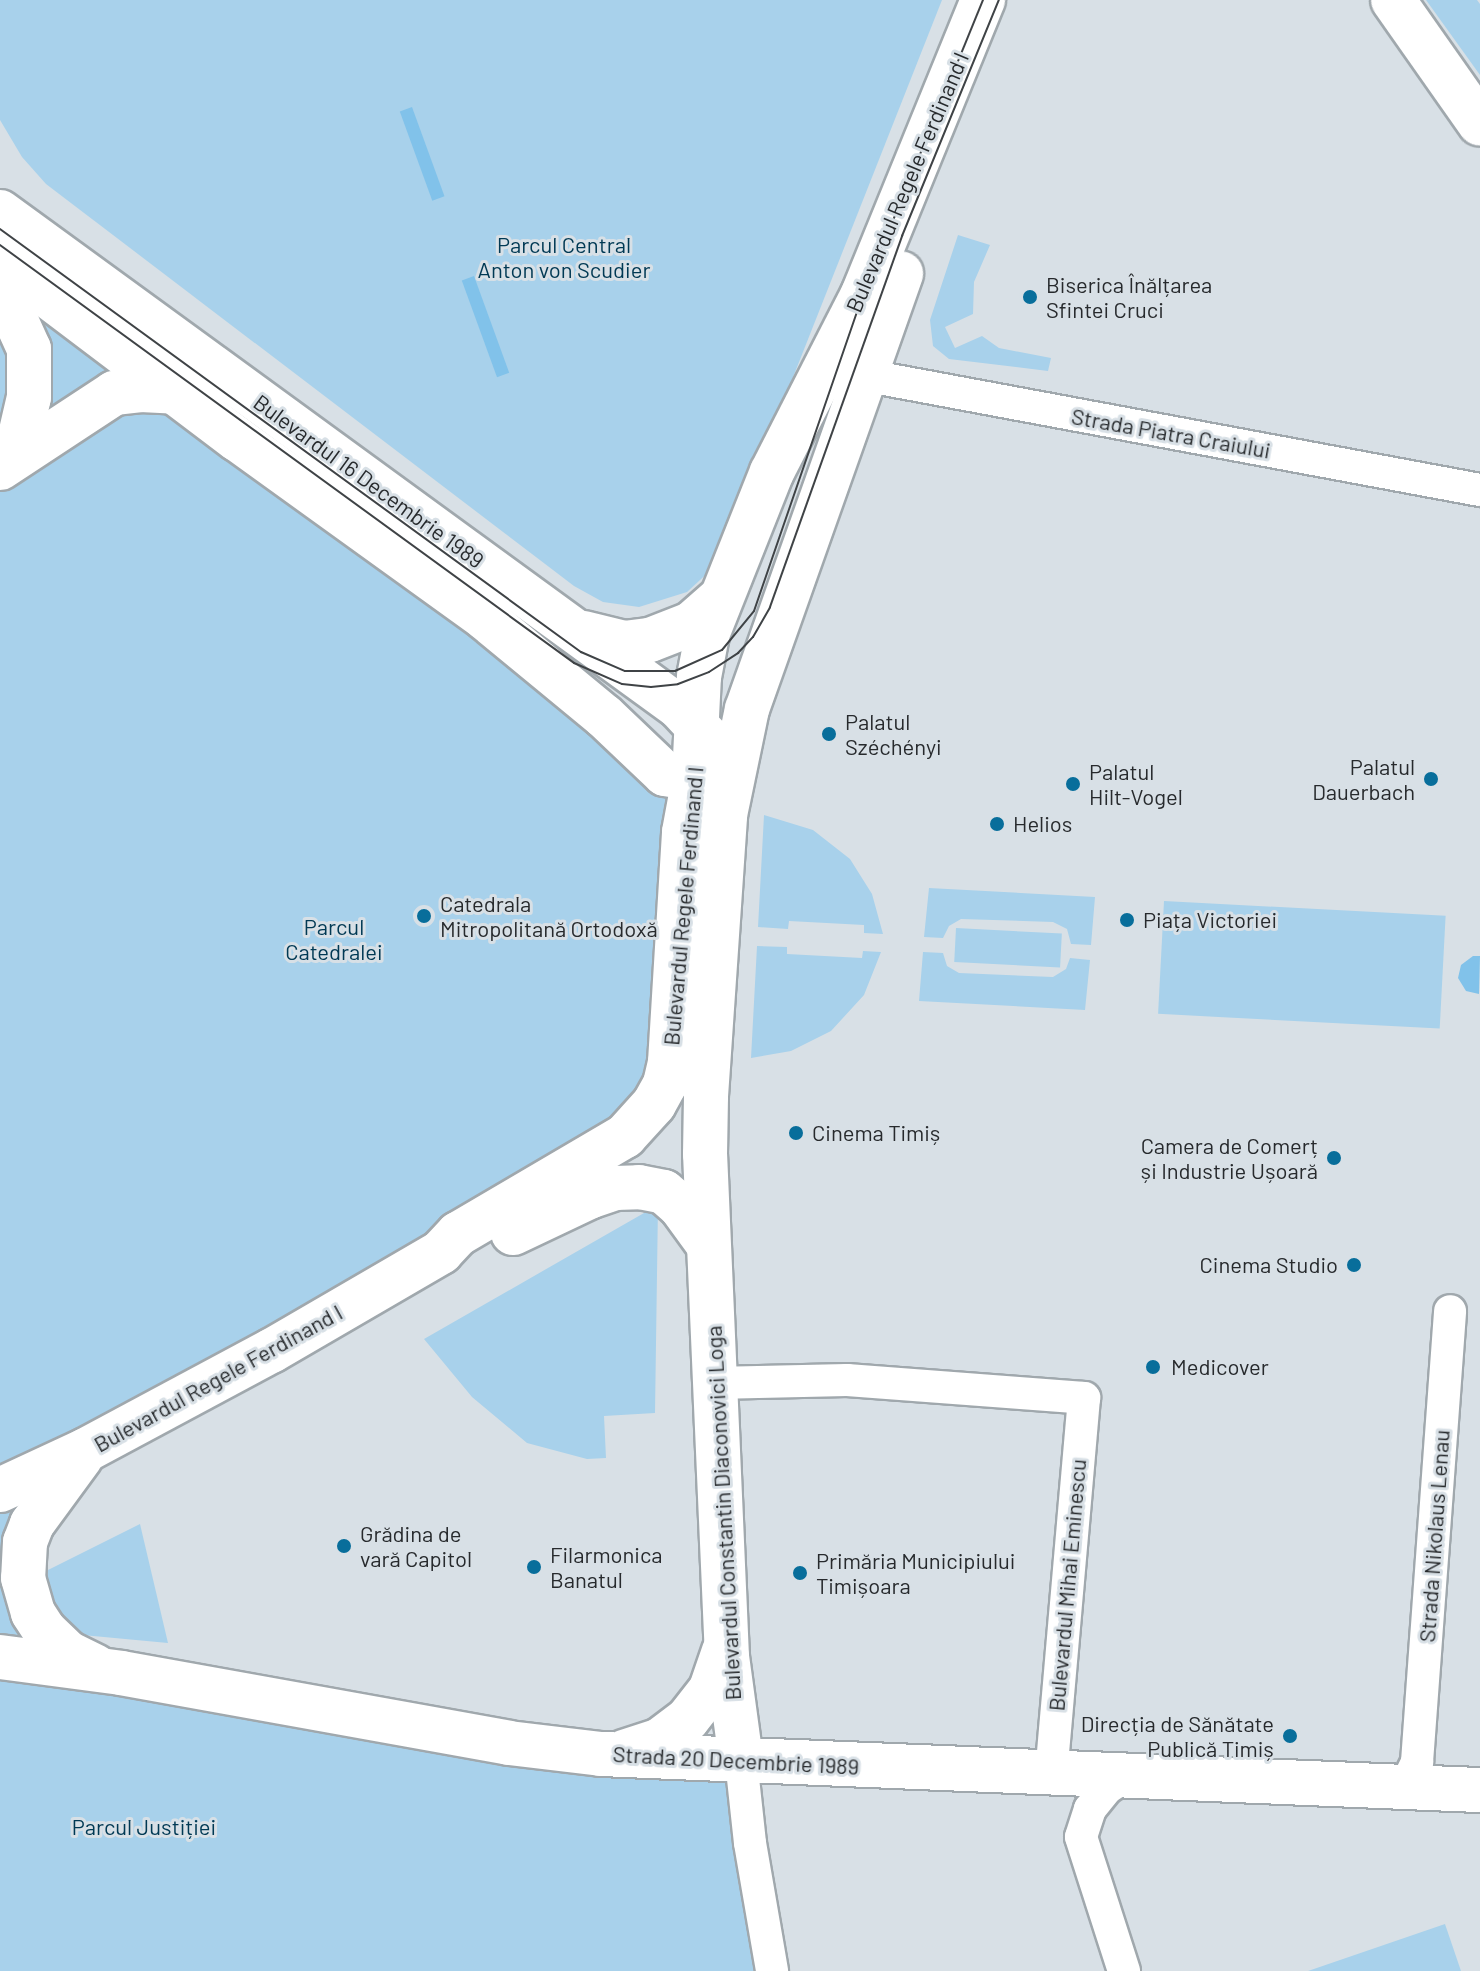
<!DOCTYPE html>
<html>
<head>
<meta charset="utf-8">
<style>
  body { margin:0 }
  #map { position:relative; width:1480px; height:1971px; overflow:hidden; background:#d8e0e6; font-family:Barlow,sans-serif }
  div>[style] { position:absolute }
  .green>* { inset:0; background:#a8d1eb; transform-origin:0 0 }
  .water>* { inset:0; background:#81c2ea; transform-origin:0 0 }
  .roads { filter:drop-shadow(2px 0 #a0a8ad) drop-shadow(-2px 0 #a0a8ad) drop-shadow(0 2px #a0a8ad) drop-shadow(0 -2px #a0a8ad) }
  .street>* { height:32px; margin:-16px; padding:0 16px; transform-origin:16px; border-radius:16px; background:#fff }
  .secondary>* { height:44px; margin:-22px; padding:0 22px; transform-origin:22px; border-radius:22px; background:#fff }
  .tram>* { height:2px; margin:-1px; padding:0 1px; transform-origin:1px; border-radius:1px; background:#3f4346 }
  .dots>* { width:22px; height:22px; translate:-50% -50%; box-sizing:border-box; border:4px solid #d8e0e6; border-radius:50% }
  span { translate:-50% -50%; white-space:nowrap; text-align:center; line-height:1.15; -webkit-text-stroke:6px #d8e0e6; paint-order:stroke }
  .street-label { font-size:22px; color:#272a2d }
  .park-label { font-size:22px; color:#003954 }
  .poi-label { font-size:22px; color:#272a2d }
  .left { translate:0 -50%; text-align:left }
  .right { translate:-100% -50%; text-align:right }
</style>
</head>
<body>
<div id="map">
  <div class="green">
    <i style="clip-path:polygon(0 0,942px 0,726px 547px,712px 569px,687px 592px,639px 607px,603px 602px,574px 586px,46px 184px,22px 157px,0 120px)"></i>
    <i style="clip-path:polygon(1426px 0,1477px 0,1480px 4px,1480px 75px)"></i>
    <i style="clip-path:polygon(958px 235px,990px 245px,974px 282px,973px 314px,945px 327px,955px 348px,982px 336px,999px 348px,1051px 358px,1048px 371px,949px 359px,933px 346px,930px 320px)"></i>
    <i style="clip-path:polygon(0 292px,31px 311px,640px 753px,678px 811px,670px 1062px,584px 1189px,0 1472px)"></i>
    <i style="clip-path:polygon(764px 815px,813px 830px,850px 859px,872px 894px,883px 934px,864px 933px,864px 925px,789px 921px,788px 929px,758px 927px)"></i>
    <i style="clip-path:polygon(929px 888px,1095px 897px,1091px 945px,1071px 944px,1067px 929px,1053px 922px,961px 919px,949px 926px,943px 938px,924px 937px)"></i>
    <i style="left:1164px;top:901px;width:282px;height:113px;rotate:3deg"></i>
    <i style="left:956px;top:928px;width:106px;height:34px;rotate:3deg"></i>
    <i style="clip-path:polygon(757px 946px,787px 947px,787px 954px,862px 958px,863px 951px,881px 952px,864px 995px,831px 1031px,791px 1051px,751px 1058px)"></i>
    <i style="clip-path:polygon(923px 952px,943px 953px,947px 966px,959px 973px,1053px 977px,1066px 969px,1070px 958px,1090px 960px,1085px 1010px,919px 1001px)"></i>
    <i style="clip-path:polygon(658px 1205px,655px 1413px,604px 1416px,606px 1458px,587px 1459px,527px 1443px,472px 1397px,424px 1339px)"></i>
    <i style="clip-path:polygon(33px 1495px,27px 1640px,0 1645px,0 1511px)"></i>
    <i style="clip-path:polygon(140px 1524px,168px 1643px,61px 1633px,42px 1573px)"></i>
    <i style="clip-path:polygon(0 1672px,733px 1761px,765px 1971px,0 1971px)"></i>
    <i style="clip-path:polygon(1445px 1924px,1461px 1971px,1308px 1971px)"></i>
  </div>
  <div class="water">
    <i style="left:412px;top:107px;width:95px;height:13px;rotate:70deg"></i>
    <i style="left:474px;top:276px;width:103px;height:13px;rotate:70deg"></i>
    <i style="clip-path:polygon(1473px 956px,1480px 956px,1479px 994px,1466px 991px,1458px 978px,1461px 965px)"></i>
  </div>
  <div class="roads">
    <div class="street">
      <i style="left:863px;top:375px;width:628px;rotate:10.56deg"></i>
      <i style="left:714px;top:1383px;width:133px;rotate:-1.3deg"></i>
      <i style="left:847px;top:1380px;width:238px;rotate:4.3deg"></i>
      <i style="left:1084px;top:1398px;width:376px;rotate:95deg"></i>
      <i style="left:741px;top:1760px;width:83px;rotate:83.8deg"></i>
      <i style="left:750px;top:1843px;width:130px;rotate:80.2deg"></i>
      <i style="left:1124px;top:1777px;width:20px;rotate:147deg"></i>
      <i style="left:1107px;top:1788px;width:27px;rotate:129deg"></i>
      <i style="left:1090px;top:1809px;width:29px;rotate:108deg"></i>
      <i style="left:1081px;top:1837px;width:141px;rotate:72.2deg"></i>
      <i style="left:1405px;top:1787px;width:28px;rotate:-64deg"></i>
      <i style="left:1417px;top:1762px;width:452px;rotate:-85.8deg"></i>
    </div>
    <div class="secondary">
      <i style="left:1393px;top:0;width:151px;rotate:54.9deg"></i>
      <i style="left:0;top:212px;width:840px;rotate:36.09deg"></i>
      <i style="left:679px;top:707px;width:44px;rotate:46.8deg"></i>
      <i style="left:0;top:260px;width:297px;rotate:37.1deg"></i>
      <i style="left:237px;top:439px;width:306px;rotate:35.8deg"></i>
      <i style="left:485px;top:618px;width:154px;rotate:39.5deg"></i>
      <i style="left:604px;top:716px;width:84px;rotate:43.6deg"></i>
      <i style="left:665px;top:774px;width:25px;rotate:9deg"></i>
      <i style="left:690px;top:778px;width:30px;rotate:-21deg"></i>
      <i style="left:0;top:285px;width:70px;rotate:65.6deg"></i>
      <i style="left:29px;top:349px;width:48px;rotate:90deg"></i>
      <i style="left:29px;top:397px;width:62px;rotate:103.1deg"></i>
      <i style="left:0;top:468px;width:136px;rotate:-33.3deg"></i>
      <i style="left:114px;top:393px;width:27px;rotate:-6deg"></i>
      <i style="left:141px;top:390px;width:35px;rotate:3deg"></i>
      <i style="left:584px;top:633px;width:41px;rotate:14deg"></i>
      <i style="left:624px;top:643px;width:26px;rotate:-7deg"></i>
      <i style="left:650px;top:640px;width:44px;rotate:-21.3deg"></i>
      <i style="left:691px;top:624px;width:37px;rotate:-41deg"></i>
      <i style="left:513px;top:1233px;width:84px;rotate:-25.3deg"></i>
      <i style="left:589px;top:1197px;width:28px;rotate:-19deg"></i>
      <i style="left:615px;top:1188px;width:24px;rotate:-2deg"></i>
      <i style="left:639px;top:1187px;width:25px;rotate:11deg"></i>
      <i style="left:664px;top:1192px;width:23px;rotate:41deg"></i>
      <i style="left:681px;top:1207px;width:46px;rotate:53.9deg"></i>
      <i style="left:81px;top:1457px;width:83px;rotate:126.2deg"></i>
      <i style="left:32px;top:1524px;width:19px;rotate:111deg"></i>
      <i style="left:25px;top:1542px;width:36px;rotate:93deg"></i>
      <i style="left:23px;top:1578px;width:36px;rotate:74deg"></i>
      <i style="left:33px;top:1613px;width:20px;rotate:57deg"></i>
      <i style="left:44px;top:1630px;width:33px;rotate:44deg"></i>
      <i style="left:68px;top:1653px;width:30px;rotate:26deg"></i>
      <i style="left:0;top:1490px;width:95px;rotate:-24.9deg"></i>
      <i style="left:86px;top:1450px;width:210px;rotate:-28.2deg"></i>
      <i style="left:271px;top:1351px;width:197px;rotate:-30.2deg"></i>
      <i style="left:441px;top:1252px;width:25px;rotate:-47deg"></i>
      <i style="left:458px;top:1234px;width:194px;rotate:-30.4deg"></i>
      <i style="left:625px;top:1136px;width:43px;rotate:-47.8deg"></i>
      <i style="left:654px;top:1104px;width:23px;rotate:-61deg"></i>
      <i style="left:665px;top:1084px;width:23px;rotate:-77deg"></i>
      <i style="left:670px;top:1062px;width:230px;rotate:-86.5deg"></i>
      <i style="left:684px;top:832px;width:55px;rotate:-79.5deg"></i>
      <i style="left:694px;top:778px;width:101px;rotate:-87.2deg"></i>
      <i style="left:699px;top:677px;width:43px;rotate:-79.2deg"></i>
      <i style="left:707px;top:635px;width:175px;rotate:-68.3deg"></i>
      <i style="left:772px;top:472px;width:200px;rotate:-62.9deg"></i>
      <i style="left:863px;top:294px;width:318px;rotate:-67.8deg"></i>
      <i style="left:0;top:1657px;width:122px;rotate:7.5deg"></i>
      <i style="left:121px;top:1673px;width:394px;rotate:10.2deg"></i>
      <i style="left:509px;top:1743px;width:93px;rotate:6.8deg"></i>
      <i style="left:601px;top:1754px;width:880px;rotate:2.35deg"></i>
      <i style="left:624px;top:1752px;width:38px;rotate:-18deg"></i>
      <i style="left:660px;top:1740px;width:34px;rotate:-37deg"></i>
      <i style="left:687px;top:1720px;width:39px;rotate:-52deg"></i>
      <i style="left:711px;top:1689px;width:40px;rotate:-71.1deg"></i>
      <i style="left:741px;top:1760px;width:104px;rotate:-97.7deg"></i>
      <i style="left:727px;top:1657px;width:503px;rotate:-92.5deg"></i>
      <i style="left:705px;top:1154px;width:58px;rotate:-89deg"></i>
      <i style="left:706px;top:1096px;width:282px;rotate:-86.1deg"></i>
      <i style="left:725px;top:815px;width:108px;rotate:-78.3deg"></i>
      <i style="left:747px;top:709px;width:462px;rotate:-70.5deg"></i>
    </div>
  </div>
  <div class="tram">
    <i style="left:0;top:229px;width:719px;rotate:36.06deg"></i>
    <i style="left:581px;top:652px;width:48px;rotate:23.4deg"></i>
    <i style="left:625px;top:671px;width:50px"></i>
    <i style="left:675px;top:671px;width:51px;rotate:-24.1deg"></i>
    <i style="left:722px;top:650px;width:50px;rotate:-50.6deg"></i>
    <i style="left:754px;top:611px;width:335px;rotate:-71deg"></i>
    <i style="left:863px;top:294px;width:318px;rotate:-67.8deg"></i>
    <i style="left:0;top:245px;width:710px;rotate:36.06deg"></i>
    <i style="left:574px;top:663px;width:52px;rotate:23.6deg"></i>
    <i style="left:622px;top:684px;width:29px;rotate:6deg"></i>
    <i style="left:651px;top:687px;width:27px;rotate:-6deg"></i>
    <i style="left:678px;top:684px;width:33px;rotate:-21deg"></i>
    <i style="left:709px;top:672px;width:35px;rotate:-33deg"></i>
    <i style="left:738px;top:653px;width:22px;rotate:-47deg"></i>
    <i style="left:753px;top:637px;width:34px;rotate:-60deg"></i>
    <i style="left:770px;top:607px;width:394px;rotate:-70.4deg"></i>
    <i style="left:902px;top:236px;width:255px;rotate:-67.7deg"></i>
  </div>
  <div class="dots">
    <i style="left:1030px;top:297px;background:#086e9b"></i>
    <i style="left:829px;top:734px;background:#086e9b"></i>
    <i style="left:1431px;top:779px;background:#086e9b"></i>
    <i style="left:1073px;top:784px;background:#086e9b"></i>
    <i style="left:997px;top:824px;background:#086e9b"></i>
    <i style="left:424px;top:916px;background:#086e9b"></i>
    <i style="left:1127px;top:920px;background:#086e9b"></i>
    <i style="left:796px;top:1133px;background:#086e9b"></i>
    <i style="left:1334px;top:1158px;background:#086e9b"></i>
    <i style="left:1354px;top:1265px;background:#086e9b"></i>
    <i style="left:1153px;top:1367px;background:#086e9b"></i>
    <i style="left:344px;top:1546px;background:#086e9b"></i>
    <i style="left:534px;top:1567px;background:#086e9b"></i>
    <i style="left:800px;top:1573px;background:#086e9b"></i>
    <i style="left:1290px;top:1736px;background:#086e9b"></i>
  </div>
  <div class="street-label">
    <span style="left:907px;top:182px;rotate:-67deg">Bulevardul Regele Ferdinand I</span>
    <span style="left:1171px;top:433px;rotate:10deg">Strada Piatra Craiului</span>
    <span style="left:369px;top:481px;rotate:36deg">Bulevardul 16 Decembrie 1989</span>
    <span style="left:683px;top:906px;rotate:-85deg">Bulevardul Regele Ferdinand I</span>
    <span style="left:218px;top:1378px;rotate:-29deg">Bulevardul Regele Ferdinand I</span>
    <span style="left:723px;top:1513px;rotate:-93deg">Bulevardul Constantin Diaconovici Loga</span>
    <span style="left:1434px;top:1536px;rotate:-86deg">Strada Nikolaus Lenau</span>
    <span style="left:1067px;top:1585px;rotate:-85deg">Bulevardul Mihai Eminescu</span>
    <span style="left:736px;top:1760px;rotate:3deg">Strada 20 Decembrie 1989</span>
  </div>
  <div class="park-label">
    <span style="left:564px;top:257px">Parcul Central<br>Anton von Scudier</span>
    <span style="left:334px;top:939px">Parcul<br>Catedralei</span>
    <span style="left:144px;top:1827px">Parcul Justiției</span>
  </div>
  <div class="poi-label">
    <span class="left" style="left:1046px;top:297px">Biserica Înălțarea<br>Sfintei Cruci</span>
    <span class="left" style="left:845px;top:734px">Palatul<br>Széchényi</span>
    <span class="right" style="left:1415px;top:779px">Palatul<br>Dauerbach</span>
    <span class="left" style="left:1089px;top:784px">Palatul<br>Hilt-Vogel</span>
    <span class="left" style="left:1013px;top:824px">Helios</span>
    <span class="left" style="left:440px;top:916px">Catedrala<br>Mitropolitană Ortodoxă</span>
    <span class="left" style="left:1143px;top:920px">Piața Victoriei</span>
    <span class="left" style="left:812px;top:1133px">Cinema Timiș</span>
    <span class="right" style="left:1318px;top:1158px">Camera de Comerț<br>și Industrie Ușoară</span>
    <span class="right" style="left:1338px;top:1265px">Cinema Studio</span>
    <span class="left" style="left:1171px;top:1367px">Medicover</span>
    <span class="left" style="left:360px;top:1546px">Grădina de<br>vară Capitol</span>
    <span class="left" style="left:550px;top:1567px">Filarmonica<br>Banatul</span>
    <span class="left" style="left:816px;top:1573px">Primăria Municipiului<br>Timișoara</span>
    <span class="right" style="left:1274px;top:1736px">Direcția de Sănătate<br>Publică Timiș</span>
  </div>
</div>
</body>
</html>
